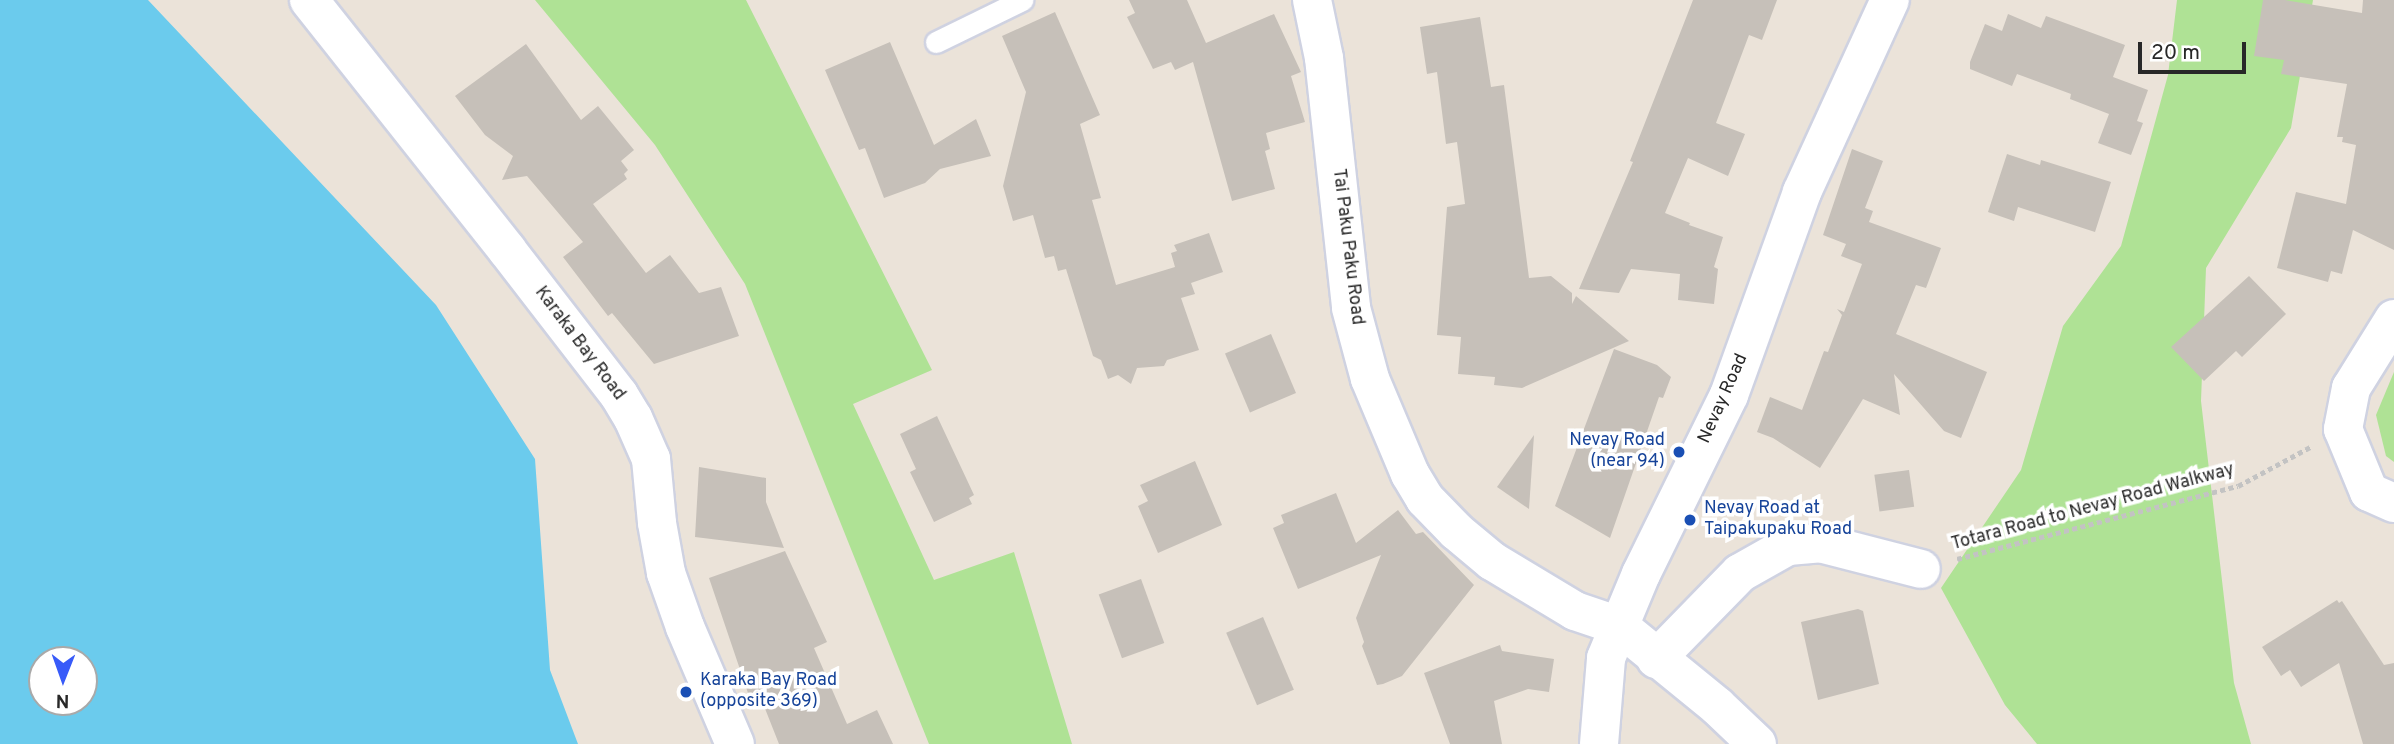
<!DOCTYPE html>
<html>
<head>
<meta charset="utf-8">
<style>
  body { margin:0 }
  #map { position:relative; width:2394px; height:744px; overflow:hidden; background:#ebe3d9; font-family:Overpass,sans-serif }
  div>[style] { position:absolute }
  .green>* { inset:0; background:#afe295 }
  .water>* { inset:0; background:#6bcbed }
  .building>* { inset:0; background:#c6c0b9; transform-origin:0 0 }
  .path>* { height:4.5px; margin-top:-2.25px; transform-origin:0; background:repeating-linear-gradient(90deg,#c3c3c3 0 5px,transparent 0 8.5px) }
  .roads { filter:drop-shadow(2px 0 #cfd2e1) drop-shadow(-2px 0 #cfd2e1) drop-shadow(0 2px #cfd2e1) drop-shadow(0 -2px #cfd2e1) }
  .lane>* { height:21px; margin:-10.5px; padding:0 10.5px; transform-origin:10.5px; border-radius:10.5px; background:#fff }
  .street>* { height:38px; margin:-19px; padding:0 19px; transform-origin:19px; border-radius:19px; background:#fff }
  .dots>* { width:19px; height:19px; translate:-50% -50%; box-sizing:border-box; border:4px solid #fff; border-radius:50% }
  span { translate:-50% -50%; white-space:nowrap; text-align:center; line-height:1.15; -webkit-text-stroke:7px #fff; paint-order:stroke }
  .street-label { font-size:18px; color:#282828 }
  .transit-label { font-size:18px; color:#164399 }
  .right { translate:-100% -50%; text-align:right }
  .left { translate:0 -50%; text-align:left }
  .north { position:absolute; left:28px; top:646px; width:70px; height:70px; box-sizing:border-box; background:#fff; border:2px solid #a9a9a9; border-radius:50%; rotate:181deg; font-size:19px; font-weight:700; line-height:28px; text-align:center; color:#282828 }
  .north::after { content:''; display:block; margin:auto; width:24px; height:32px; background:#385bf9; clip-path:polygon(50% 0,100% 100%,50% 72%,0 100%) }
  .scale { position:absolute; left:2138px; top:42px; width:108px; height:32px; box-sizing:border-box; border:4px solid #282828; border-top:0; padding-left:9px; font-size:21px; line-height:24px; white-space:nowrap; color:#282828; -webkit-text-stroke:5px #fff; paint-order:stroke }
</style>
</head>
<body>
<div id="map">
  <div class="green">
    <i style="clip-path:polygon(535px 0,746px 0,932px 370px,853px 404px,934px 580px,1014px 552px,1072px 744px,929px 744px,745px 284px,655px 145px)"></i>
    <i style="clip-path:polygon(2177px 0,2313px 0,2291px 128px,2206px 268px,2201px 401px,2234px 683px,2251px 744px,2037px 744px,2005px 705px,1941px 588px,2021px 470px,2063px 326px,2121px 246px,2168px 75px)"></i>
    <i style="clip-path:polygon(2394px 372px,2394px 462px,2386px 456px,2376px 415px)"></i>
  </div>
  <div class="water">
    <i style="clip-path:polygon(evenodd,0 0,148px 0,436px 305px,535px 459px,550px 670px,578px 744px,0 744px,0 0,42px 660px,84px 660px,84px 702px,42px 702px,42px 660px)"></i>
  </div>
  <div class="building">
    <i style="clip-path:polygon(1129px 0,1187px 0,1206px 43px,1274px 14px,1301px 72px,1291px 76px,1305px 122px,1266px 133px,1270px 149px,1265px 151px,1275px 189px,1232px 201px,1193px 62px,1175px 70px,1171px 62px,1153px 69px,1127px 17px,1135px 13px)"></i>
    <i style="clip-path:polygon(1693px 0,1777px 0,1762px 40px,1749px 35px,1716px 123px,1745px 134px,1728px 176px,1688px 158px,1665px 213px,1690px 223px,1689px 225px,1723px 237px,1714px 267px,1718px 269px,1714px 304px,1678px 300px,1680px 274px,1631px 269px,1619px 293px,1579px 289px,1633px 162px,1630px 161px)"></i>
    <i style="clip-path:polygon(2263px 0,2285px 0,2362px 13px,2363px 0,2394px 0,2394px 250px,2353px 230px,2342px 274px,2331px 271px,2328px 282px,2277px 268px,2296px 192px,2346px 204px,2356px 145px,2342px 142px,2343px 137px,2337px 137px,2347px 84px,2281px 74px,2284px 60px,2254px 56px)"></i>
    <i style="clip-path:polygon(1055px 12px,1100px 115px,1080px 124px,1101px 198px,1092px 200px,1116px 285px,1175px 267px,1171px 253px,1177px 251px,1174px 245px,1209px 233px,1223px 272px,1191px 283px,1195px 294px,1181px 298px,1199px 350px,1167px 360px,1164px 366px,1137px 368px,1131px 384px,1118px 375px,1108px 379px,1101px 360px,1093px 356px,1066px 269px,1058px 271px,1054px 256px,1045px 258px,1033px 215px,1013px 221px,1003px 186px,1026px 92px,1002px 36px)"></i>
    <i style="clip-path:polygon(2008px 14px,2041px 28px,2046px 16px,2125px 45px,2113px 77px,2148px 90px,2137px 121px,2143px 123px,2131px 155px,2098px 143px,2109px 114px,2070px 99px,2071px 94px,2017px 74px,2012px 86px,1970px 69px,1970px 62px,1985px 24px,2002px 31px)"></i>
    <i style="clip-path:polygon(1480px 17px,1491px 87px,1504px 85px,1529px 278px,1551px 276px,1572px 293px,1572px 304px,1576px 296px,1629px 341px,1522px 388px,1494px 385px,1495px 377px,1458px 374px,1461px 337px,1437px 335px,1447px 207px,1465px 204px,1457px 142px,1446px 144px,1437px 72px,1427px 74px,1420px 27px)"></i>
    <i style="clip-path:polygon(890px 42px,934px 145px,976px 119px,991px 156px,940px 169px,925px 183px,884px 198px,865px 148px,859px 150px,825px 70px)"></i>
    <i style="clip-path:polygon(526px 44px,581px 120px,598px 106px,634px 150px,621px 161px,628px 170px,624px 174px,627px 179px,593px 204px,646px 273px,670px 255px,699px 293px,721px 287px,739px 336px,654px 364px,612px 313px,608px 316px,563px 257px,583px 242px,527px 176px,502px 180px,513px 156px,485px 135px,455px 96px)"></i>
    <i style="clip-path:polygon(1852px 149px,1883px 161px,1865px 208px,1873px 211px,1869px 222px,1941px 248px,1926px 288px,1916px 285px,1896px 334px,1987px 372px,1961px 438px,1944px 431px,1894px 374px,1900px 415px,1863px 399px,1820px 468px,1773px 438px,1757px 432px,1770px 397px,1802px 410px,1824px 351px,1828px 352px,1842px 315px,1837px 309px,1844px 312px,1862px 264px,1841px 256px,1846px 244px,1823px 235px)"></i>
    <i style="clip-path:polygon(2007px 154px,2040px 165px,2041px 160px,2111px 182px,2095px 232px,2018px 207px,2014px 221px,1988px 212px)"></i>
    <i style="clip-path:polygon(2249px 276px,2286px 314px,2242px 357px,2236px 351px,2204px 381px,2171px 347px)"></i>
    <i style="left:1271px;top:334px;width:64px;height:50px;rotate:67deg"></i>
    <i style="clip-path:polygon(1614px 349px,1657px 365px,1671px 377px,1663px 398px,1659px 397px,1610px 538px,1555px 506px)"></i>
    <i style="clip-path:polygon(937px 416px,974px 495px,969px 498px,972px 504px,934px 522px,910px 472px,916px 469px,900px 434px)"></i>
    <i style="clip-path:polygon(1534px 435px,1529px 509px,1497px 487px)"></i>
    <i style="clip-path:polygon(1195px 461px,1222px 525px,1158px 553px,1138px 506px,1148px 501px,1140px 485px)"></i>
    <i style="clip-path:polygon(699px 467px,766px 478px,766px 502px,784px 548px,695px 537px)"></i>
    <i style="left:1909px;top:470px;width:37px;height:35px;rotate:82deg"></i>
    <i style="clip-path:polygon(1336px 493px,1356px 543px,1398px 510px,1416px 534px,1423px 532px,1474px 585px,1402px 676px,1383px 684px,1377px 685px,1362px 646px,1364px 642px,1356px 618px,1381px 555px,1298px 589px,1273px 528px,1284px 523px,1281px 515px)"></i>
    <i style="clip-path:polygon(785px 551px,827px 642px,814px 648px,847px 724px,877px 710px,893px 744px,779px 744px,758px 691px,749px 696px,709px 578px)"></i>
    <i style="left:1141px;top:579px;width:68px;height:45px;rotate:70deg"></i>
    <i style="clip-path:polygon(2337px 600px,2339px 603px,2342px 601px,2384px 665px,2394px 663px,2394px 744px,2363px 744px,2339px 663px,2301px 687px,2290px 670px,2281px 676px,2262px 647px)"></i>
    <i style="clip-path:polygon(1858px 609px,1863px 611px,1879px 684px,1818px 700px,1801px 622px)"></i>
    <i style="left:1263px;top:617px;width:79px;height:40px;rotate:67deg"></i>
    <i style="clip-path:polygon(1500px 645px,1502px 651px,1554px 659px,1549px 692px,1528px 689px,1494px 701px,1502px 744px,1450px 744px,1424px 673px)"></i>
  </div>
  <div class="path">
    <i style="left:1957px;top:559px;width:290px;rotate:-14.6deg"></i>
    <i style="left:2238px;top:486px;width:82px;rotate:-28.4deg"></i>
  </div>
  <div class="roads">
    <div class="lane">
      <i style="left:936px;top:42px;width:96px;rotate:-26deg"></i>
    </div>
    <div class="street">
      <i style="left:309px;top:0;width:319px;rotate:51.6deg"></i>
      <i style="left:507px;top:250px;width:183px;rotate:52.3deg"></i>
      <i style="left:619px;top:395px;width:27px;rotate:59deg"></i>
      <i style="left:633px;top:418px;width:45px;rotate:66.3deg"></i>
      <i style="left:651px;top:459px;width:64px;rotate:84.6deg"></i>
      <i style="left:657px;top:523px;width:51px;rotate:79.8deg"></i>
      <i style="left:666px;top:573px;width:57px;rotate:70.6deg"></i>
      <i style="left:685px;top:627px;width:127px;rotate:66.9deg"></i>
      <i style="left:1312px;top:0;width:59px;rotate:78.3deg"></i>
      <i style="left:1324px;top:58px;width:251px;rotate:83.8deg"></i>
      <i style="left:1351px;top:308px;width:73px;rotate:75deg"></i>
      <i style="left:1370px;top:379px;width:103px;rotate:67.2deg"></i>
      <i style="left:1410px;top:474px;width:29px;rotate:59deg"></i>
      <i style="left:1425px;top:499px;width:45px;rotate:45.9deg"></i>
      <i style="left:1456px;top:531px;width:47px;rotate:39.8deg"></i>
      <i style="left:1492px;top:561px;width:97px;rotate:31.1deg"></i>
      <i style="left:1575px;top:611px;width:46px;rotate:18.8deg"></i>
      <i style="left:1619px;top:626px;width:127px;rotate:39.2deg"></i>
      <i style="left:1717px;top:706px;width:55px;rotate:43.5deg"></i>
      <i style="left:2394px;top:319px;width:81px;rotate:121.9deg"></i>
      <i style="left:2351px;top:388px;width:42px;rotate:101deg"></i>
      <i style="left:2343px;top:429px;width:68px;rotate:67.6deg"></i>
      <i style="left:2369px;top:492px;width:27px;rotate:24deg"></i>
      <i style="left:1656px;top:659px;width:120px;rotate:-45.7deg"></i>
      <i style="left:1740px;top:573px;width:55px;rotate:-29.4deg"></i>
      <i style="left:1788px;top:546px;width:32px;rotate:-5deg"></i>
      <i style="left:1820px;top:543px;width:104px;rotate:14.4deg"></i>
      <i style="left:1599px;top:744px;width:86px;rotate:-85.3deg"></i>
      <i style="left:1606px;top:658px;width:91px;rotate:-67.4deg"></i>
      <i style="left:1641px;top:574px;width:199px;rotate:-63.8deg"></i>
      <i style="left:1729px;top:395px;width:216px;rotate:-70.2deg"></i>
      <i style="left:1802px;top:192px;width:211px;rotate:-65.4deg"></i>
    </div>
  </div>
  <div class="dots">
    <i style="left:1679px;top:452px;background:#1a4fb4"></i>
    <i style="left:1690px;top:520px;background:#1a4fb4"></i>
    <i style="left:686px;top:692px;background:#1a4fb4"></i>
  </div>
  <div class="street-label">
    <span style="left:1347px;top:247px;rotate:83deg">Tai Paku Paku Road</span>
    <span style="left:579px;top:344px;rotate:53deg">Karaka Bay Road</span>
    <span style="left:1724px;top:399px;rotate:-66deg">Nevay Road</span>
    <span style="left:2093px;top:508px;rotate:-15deg">Totara Road to Nevay Road Walkway</span>
  </div>
  <div class="transit-label">
    <span class="right" style="left:1665px;top:452px">Nevay Road<br>(near 94)</span>
    <span class="left" style="left:1704px;top:520px">Nevay Road at<br>Taipakupaku Road</span>
    <span class="left" style="left:700px;top:692px">Karaka Bay Road<br>(opposite 369)</span>
  </div>
  <div class="north">N</div>
  <div class="scale">20 m</div>
</div>
</body>
</html>
